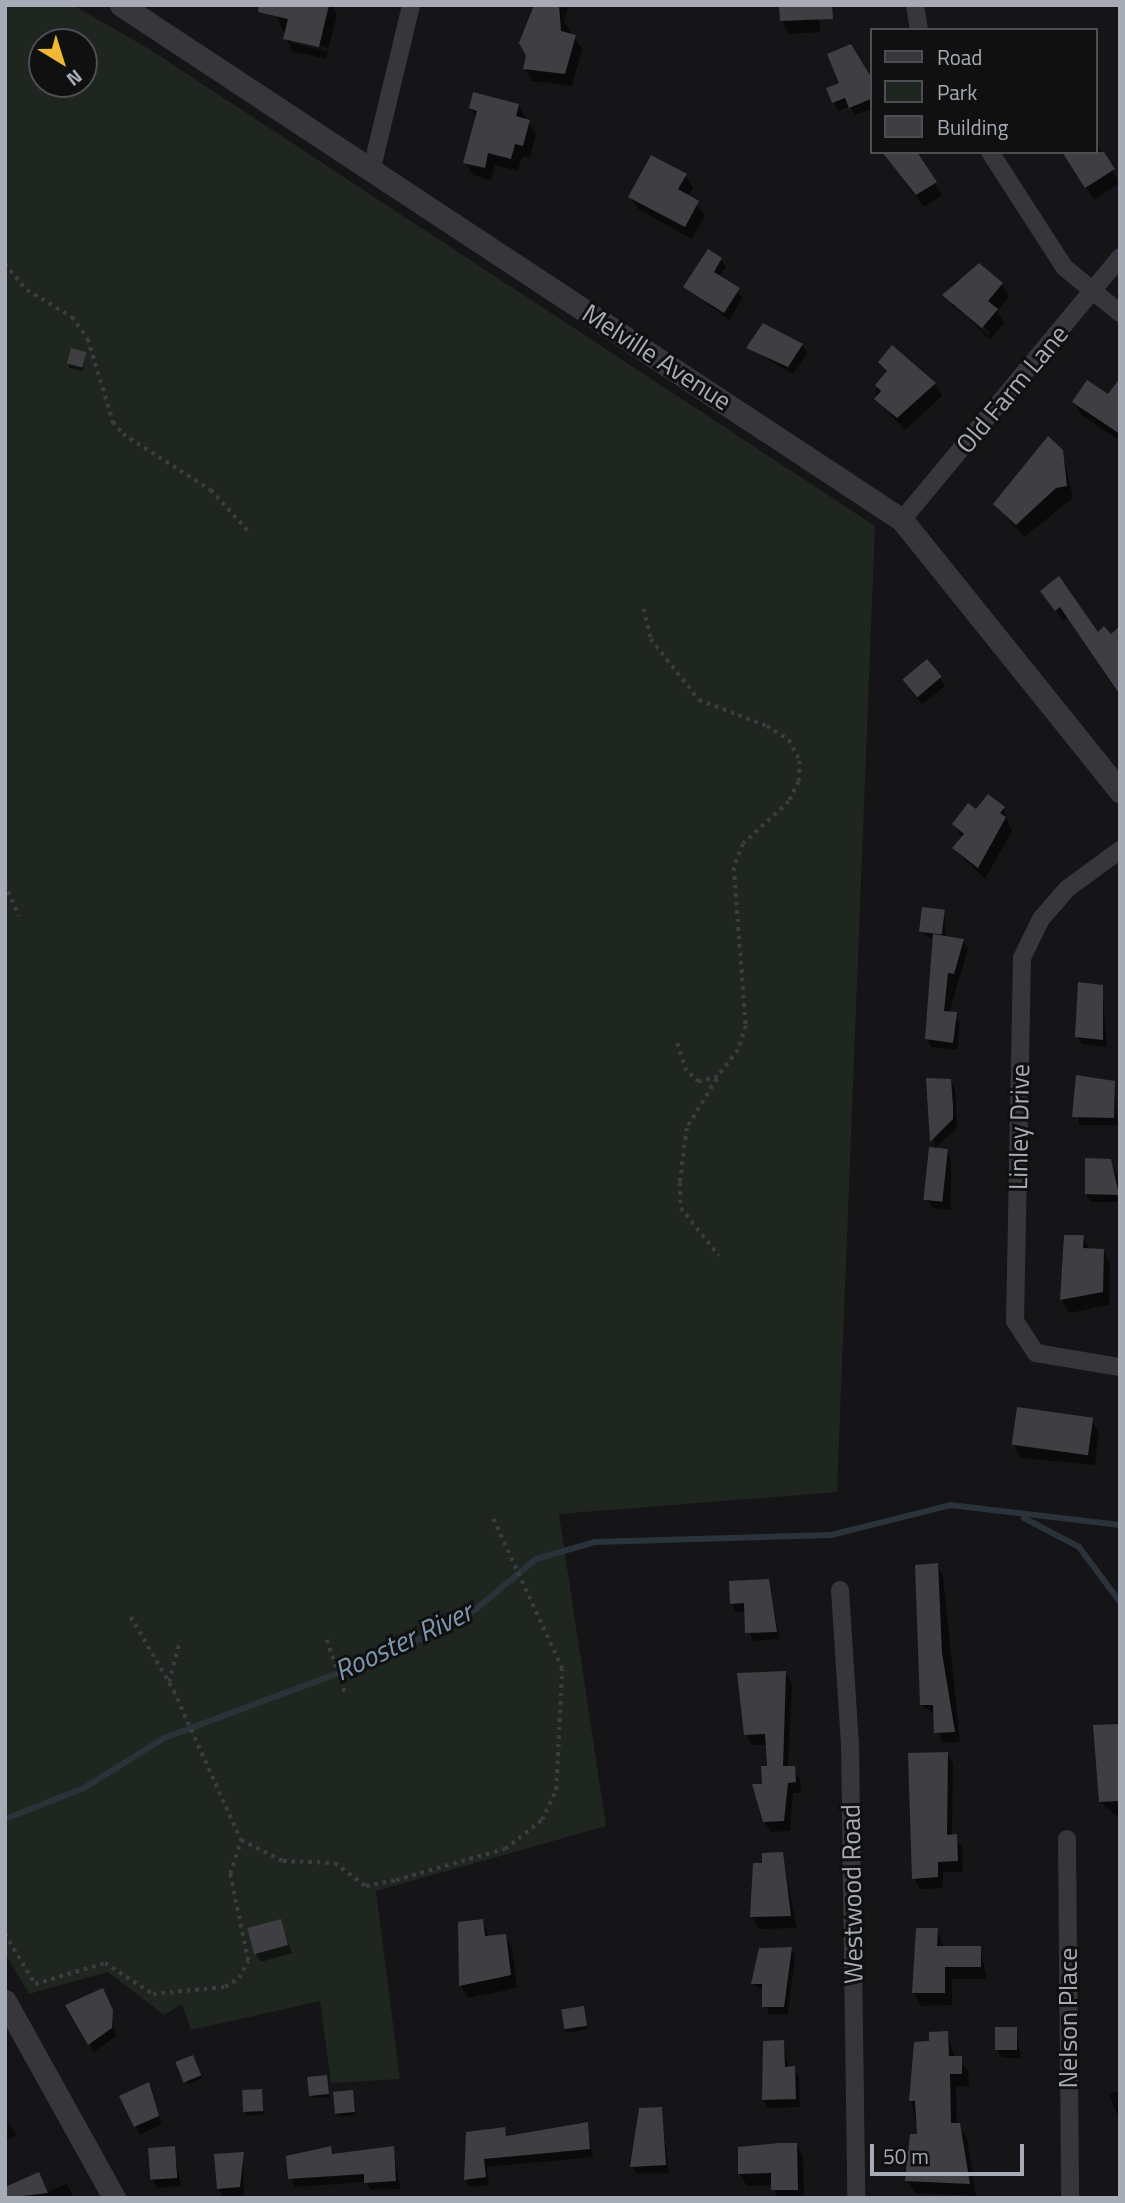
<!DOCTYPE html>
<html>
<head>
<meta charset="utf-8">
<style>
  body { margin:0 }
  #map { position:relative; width:1125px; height:2203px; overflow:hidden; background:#151416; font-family:"Titillium Web",sans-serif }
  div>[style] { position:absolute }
  .green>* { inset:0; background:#1f2620 }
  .shadow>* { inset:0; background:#0007; transform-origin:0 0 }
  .stream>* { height:6px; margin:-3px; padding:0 3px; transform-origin:3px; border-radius:3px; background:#2b333a }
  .building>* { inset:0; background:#3f3f43; transform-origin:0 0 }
  .path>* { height:3.5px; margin-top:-1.75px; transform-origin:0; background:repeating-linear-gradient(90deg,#3c3d42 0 3.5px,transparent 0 8.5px) }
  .minor>* { height:18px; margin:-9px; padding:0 9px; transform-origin:9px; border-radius:9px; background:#36363b }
  .tertiary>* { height:23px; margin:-11.5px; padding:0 11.5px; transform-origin:11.5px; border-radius:11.5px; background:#36363b }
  span { translate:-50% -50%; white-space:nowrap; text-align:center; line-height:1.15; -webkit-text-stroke:6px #101011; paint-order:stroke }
  .street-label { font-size:26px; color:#a6abb6 }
  .water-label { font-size:28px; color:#7e97b1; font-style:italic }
  .frame { position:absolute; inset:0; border:7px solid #a6abb6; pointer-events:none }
  .legend { position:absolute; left:870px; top:28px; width:228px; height:126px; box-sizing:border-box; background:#101011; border:2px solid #4c4e53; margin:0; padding:9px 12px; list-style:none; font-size:21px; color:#a6abb6 }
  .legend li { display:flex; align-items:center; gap:14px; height:35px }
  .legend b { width:35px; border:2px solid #4c4e53 }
  .north { position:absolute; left:28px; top:28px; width:70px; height:70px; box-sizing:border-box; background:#101011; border:2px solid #4c4e53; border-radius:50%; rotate:142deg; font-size:19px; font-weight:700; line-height:28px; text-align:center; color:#a6abb6 }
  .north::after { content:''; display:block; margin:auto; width:24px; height:32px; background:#f0b833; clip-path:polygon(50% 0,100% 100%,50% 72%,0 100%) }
  .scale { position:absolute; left:870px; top:2144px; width:154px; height:32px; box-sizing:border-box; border:4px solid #a6abb6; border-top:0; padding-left:9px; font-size:21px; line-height:24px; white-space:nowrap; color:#a6abb6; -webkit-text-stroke:5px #101011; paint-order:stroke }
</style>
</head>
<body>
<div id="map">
  <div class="green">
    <i style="clip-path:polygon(evenodd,5px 5px,73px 5px,149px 49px,875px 526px,837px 1492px,559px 1514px,606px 1826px,376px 1891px,400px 2079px,331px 2083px,320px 2001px,191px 2030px,182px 2004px,164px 2015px,108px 1972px,29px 1994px,5px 1953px,5px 5px,42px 42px,84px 42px,84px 84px,42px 84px,42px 42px)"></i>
  </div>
  <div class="shadow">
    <i style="clip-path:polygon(evenodd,279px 5px,332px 5px,337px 14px,326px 59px,292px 51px,276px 15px,279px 5px,292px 39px,328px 48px,327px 51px,292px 43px,292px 39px)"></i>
    <i style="clip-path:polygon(535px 5px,568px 8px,564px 22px,582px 49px,572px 86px,532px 81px,525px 69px)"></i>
    <i style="clip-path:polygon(818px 5px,820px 32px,789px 34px,782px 21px)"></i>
    <i style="clip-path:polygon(864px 63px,871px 109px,855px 115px,850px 106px,838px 111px,828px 89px)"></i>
    <i style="clip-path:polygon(518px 105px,536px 134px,530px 158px,522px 156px,518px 171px,495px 165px,491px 180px,473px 175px,465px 162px,477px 119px,471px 108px)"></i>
    <i style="clip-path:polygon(1095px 142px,1120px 183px,1094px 200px,1063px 152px,1095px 152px)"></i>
    <i style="clip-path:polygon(917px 152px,942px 195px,924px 207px,885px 155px)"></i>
    <i style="clip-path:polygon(685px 175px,693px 188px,688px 196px,705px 215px,692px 239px,638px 209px,630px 197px)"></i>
    <i style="clip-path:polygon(721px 259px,726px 267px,719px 277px,743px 298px,729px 320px,686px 287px)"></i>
    <i style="clip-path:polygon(evenodd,957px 280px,963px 286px,1002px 284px,1009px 297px,997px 311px,1004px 323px,990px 340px,944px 295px,957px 280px,952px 301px,990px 332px,988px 335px,952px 305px,952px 301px)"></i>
    <i style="clip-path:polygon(802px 345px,807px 353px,793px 374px,748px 348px)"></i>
    <i style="clip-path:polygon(85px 354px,83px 371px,70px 368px,68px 364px)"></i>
    <i style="clip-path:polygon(880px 362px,935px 384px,942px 396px,905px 430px,876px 399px,877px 385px,887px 374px)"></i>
    <i style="clip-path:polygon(1120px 391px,1120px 441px,1081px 415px,1074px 402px)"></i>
    <i style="clip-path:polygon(1062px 451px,1073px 498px,1024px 537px,995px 504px)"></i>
    <i style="clip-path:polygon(1042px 591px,1097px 635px,1111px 637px,1120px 629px,1120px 697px,1068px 617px,1063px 621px)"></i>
    <i style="clip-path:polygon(940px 678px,945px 686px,922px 705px,909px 688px)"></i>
    <i style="clip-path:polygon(1003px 808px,1012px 831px,985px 879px,954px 849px,963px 838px,954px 824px)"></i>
    <i style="clip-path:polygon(944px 912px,946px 938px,963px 941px,968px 949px,949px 1013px,960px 1022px,957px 1050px,931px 1047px,927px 1039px,934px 941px,920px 931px)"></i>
    <i style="clip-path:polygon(1102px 986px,1107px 1047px,1082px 1044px,1077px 1036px)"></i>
    <i style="clip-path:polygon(1077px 1077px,1114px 1083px,1118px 1125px,1079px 1125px)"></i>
    <i style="clip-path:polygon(928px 1080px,950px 1080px,955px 1089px,957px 1128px,935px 1148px)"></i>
    <i style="clip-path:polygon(947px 1151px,951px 1159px,951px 1210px,933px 1208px,928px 1200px)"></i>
    <i style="clip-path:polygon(1110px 1160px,1120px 1183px,1120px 1217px,1118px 1202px,1091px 1202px,1086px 1194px)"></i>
    <i style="clip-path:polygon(1066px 1236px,1083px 1236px,1090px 1250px,1103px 1250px,1110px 1263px,1109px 1305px,1069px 1313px,1062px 1300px)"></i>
    <i style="clip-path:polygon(1091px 1420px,1099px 1432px,1095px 1465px,1021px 1458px,1014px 1445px)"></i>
    <i style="clip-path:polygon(937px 1565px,943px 1576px,960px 1742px,942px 1743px,935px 1715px,922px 1705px)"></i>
    <i style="clip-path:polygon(768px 1581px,780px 1639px,752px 1641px,746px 1611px,736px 1612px,732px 1604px)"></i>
    <i style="clip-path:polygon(785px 1673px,792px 1683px,788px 1768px,800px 1778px,801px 1793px,793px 1793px,790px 1831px,771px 1832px,764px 1821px,768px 1745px,752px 1745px,746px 1735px)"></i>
    <i style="clip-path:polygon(1120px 1726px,1120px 1819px,1100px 1802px)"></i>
    <i style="clip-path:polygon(947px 1754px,953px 1764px,952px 1836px,962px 1847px,963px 1872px,943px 1872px,943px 1888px,920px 1889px,914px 1878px)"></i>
    <i style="clip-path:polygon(782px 1854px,797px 1928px,759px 1929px,752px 1917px,764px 1864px)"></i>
    <i style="clip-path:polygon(280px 1921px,292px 1953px,261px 1962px,256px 1954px)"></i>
    <i style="clip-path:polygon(482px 1921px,490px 1938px,505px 1936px,512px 1948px,517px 1988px,468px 1998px,461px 1986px)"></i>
    <i style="clip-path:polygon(937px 1929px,944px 1948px,980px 1948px,987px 1979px,952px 1979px,952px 2005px,921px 2006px,914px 1993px)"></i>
    <i style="clip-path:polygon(791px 1948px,795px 1956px,788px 2014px,769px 2015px,764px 1991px,753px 1984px)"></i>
    <i style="clip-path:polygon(106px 1998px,116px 2036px,94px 2052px,67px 2006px)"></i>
    <i style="clip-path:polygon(585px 2012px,588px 2029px,567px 2033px,565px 2029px)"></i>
    <i style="clip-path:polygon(1016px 2029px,1021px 2058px,1002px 2058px,997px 2050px)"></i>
    <i style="clip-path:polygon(947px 2033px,955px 2058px,968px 2070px,969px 2086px,956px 2087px,957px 2125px,967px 2138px,976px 2196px,915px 2193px,907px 2181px,919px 2135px,911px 2101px)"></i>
    <i style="clip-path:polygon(783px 2042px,789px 2068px,799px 2076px,800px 2107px,768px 2108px,763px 2100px)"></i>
    <i style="left:192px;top:2058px;width:22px;height:15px;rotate:63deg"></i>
    <i style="clip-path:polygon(327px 2077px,330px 2097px,312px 2098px,310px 2095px)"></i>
    <i style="clip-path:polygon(148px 2085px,162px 2124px,140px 2135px,121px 2097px)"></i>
    <i style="left:261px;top:2091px;width:23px;height:17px;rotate:83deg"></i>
    <i style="clip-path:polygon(1120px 2091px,1120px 2122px,1109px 2094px)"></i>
    <i style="clip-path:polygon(352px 2092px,356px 2115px,338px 2116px,336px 2112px)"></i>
    <i style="clip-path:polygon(661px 2109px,669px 2173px,637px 2174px,632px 2166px)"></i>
    <i style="clip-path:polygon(5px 2118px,17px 2135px,5px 2142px)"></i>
    <i style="clip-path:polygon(587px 2124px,593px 2157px,487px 2167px,489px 2185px,470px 2187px,465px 2179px,504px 2129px,509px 2137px)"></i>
    <i style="clip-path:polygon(796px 2144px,803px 2157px,804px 2198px,777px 2198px,773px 2185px,747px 2186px,739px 2173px)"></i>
    <i style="clip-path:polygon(174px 2148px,181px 2186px,157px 2188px,152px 2180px)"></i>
    <i style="clip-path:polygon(321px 2148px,335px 2155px,393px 2148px,400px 2189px,371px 2190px,366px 2182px,294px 2187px,288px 2157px)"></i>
    <i style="clip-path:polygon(243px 2154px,244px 2195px,223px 2197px,219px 2189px)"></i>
    <i style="clip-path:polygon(67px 2184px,74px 2198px,14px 2198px,9px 2187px,47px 2192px)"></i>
  </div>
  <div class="stream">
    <i style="left:1024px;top:1518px;width:62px;rotate:27.8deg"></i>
    <i style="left:1079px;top:1547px;width:69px;rotate:53.3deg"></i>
    <i style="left:5px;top:1819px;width:85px;rotate:-21.4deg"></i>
    <i style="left:84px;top:1788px;width:94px;rotate:-32deg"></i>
    <i style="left:164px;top:1738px;width:241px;rotate:-20.4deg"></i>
    <i style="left:390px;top:1654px;width:97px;rotate:-27.6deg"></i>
    <i style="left:476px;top:1609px;width:78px;rotate:-39.8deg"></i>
    <i style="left:536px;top:1559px;width:61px;rotate:-16.1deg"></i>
    <i style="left:595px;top:1542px;width:236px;rotate:-1.7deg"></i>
    <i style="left:831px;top:1535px;width:123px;rotate:-14.1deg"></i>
    <i style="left:950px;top:1505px;width:171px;rotate:6.7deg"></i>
  </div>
  <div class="building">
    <i style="clip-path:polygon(259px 5px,329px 5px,319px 47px,283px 39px,288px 19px,258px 12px)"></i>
    <i style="clip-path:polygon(534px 5px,559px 5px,561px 31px,576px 35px,565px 74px,523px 69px,526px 56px,519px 43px)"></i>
    <i style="clip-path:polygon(779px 5px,832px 5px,833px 19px,780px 21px)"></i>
    <i style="clip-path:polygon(851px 44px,871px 77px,871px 99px,849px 108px,845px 98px,832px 103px,826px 88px,839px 83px,827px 54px)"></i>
    <i style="clip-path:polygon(473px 92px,519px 104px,516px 116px,530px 120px,523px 146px,515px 144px,511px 159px,488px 153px,485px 168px,463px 163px,477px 111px,469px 108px)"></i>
    <i style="clip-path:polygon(882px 152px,917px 152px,937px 182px,916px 195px)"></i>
    <i style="clip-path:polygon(1062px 152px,1104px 152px,1115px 169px,1085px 188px)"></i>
    <i style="clip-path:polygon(651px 155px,687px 174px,678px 189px,699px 201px,685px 227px,628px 197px)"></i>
    <i style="clip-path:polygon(708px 249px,722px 258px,714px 272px,740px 288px,724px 313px,683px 287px)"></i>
    <i style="clip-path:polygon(979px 263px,1003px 283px,988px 301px,998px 309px,982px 328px,942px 295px)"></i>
    <i style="clip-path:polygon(763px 323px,803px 344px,788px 367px,746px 348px)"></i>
    <i style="clip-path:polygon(892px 345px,936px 383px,897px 418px,874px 399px,881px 391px,875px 385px,887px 371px,878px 362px)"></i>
    <i style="left:71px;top:348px;width:16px;height:16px;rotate:15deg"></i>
    <i style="clip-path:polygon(1120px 378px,1120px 434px,1072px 402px,1087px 380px,1108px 394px)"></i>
    <i style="clip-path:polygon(1048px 436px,1063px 450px,1067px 486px,1056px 488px,1016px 525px,993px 504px)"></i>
    <i style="clip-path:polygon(1059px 576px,1098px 632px,1104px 626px,1111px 634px,1120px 626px,1120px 695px,1060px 607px,1055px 611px,1040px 591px)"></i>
    <i style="left:927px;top:659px;width:23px;height:32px;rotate:50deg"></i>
    <i style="clip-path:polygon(988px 794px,1005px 807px,1000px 813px,1006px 817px,978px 868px,952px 848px,964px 834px,952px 824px,968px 803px,976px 809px)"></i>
    <i style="left:922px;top:907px;width:23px;height:25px;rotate:7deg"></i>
    <i style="clip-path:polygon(933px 934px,964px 939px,954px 974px,948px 973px,944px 1011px,957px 1012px,953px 1043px,925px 1039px)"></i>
    <i style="clip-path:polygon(1078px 982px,1103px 985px,1103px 1040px,1075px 1037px)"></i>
    <i style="clip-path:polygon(1076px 1075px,1115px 1081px,1114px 1118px,1072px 1117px)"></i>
    <i style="clip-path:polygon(926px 1078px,951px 1079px,953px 1106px,953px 1119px,930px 1142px)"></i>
    <i style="left:929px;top:1147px;width:19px;height:53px;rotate:6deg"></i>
    <i style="clip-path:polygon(1085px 1158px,1111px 1159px,1119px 1195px,1085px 1194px)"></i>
    <i style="clip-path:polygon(1064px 1235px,1084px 1235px,1083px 1248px,1104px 1249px,1103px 1292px,1060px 1300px)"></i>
    <i style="left:1017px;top:1407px;width:77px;height:38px;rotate:8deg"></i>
    <i style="clip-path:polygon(938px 1563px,942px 1653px,955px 1732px,934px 1733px,933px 1705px,920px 1705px,915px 1565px)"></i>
    <i style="clip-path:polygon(769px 1579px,777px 1632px,745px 1633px,744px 1603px,730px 1604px,729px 1581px)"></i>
    <i style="clip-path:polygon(786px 1671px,783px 1766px,795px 1766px,796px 1782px,788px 1783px,784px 1821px,763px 1822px,752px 1784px,762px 1784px,761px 1766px,767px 1766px,765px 1734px,744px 1735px,737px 1673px)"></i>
    <i style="clip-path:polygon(1120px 1724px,1120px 1801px,1099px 1802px,1093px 1725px)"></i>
    <i style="clip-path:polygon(948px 1752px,947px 1835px,957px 1834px,958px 1861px,938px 1862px,938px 1877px,912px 1879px,908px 1753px)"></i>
    <i style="clip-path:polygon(783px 1852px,791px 1916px,750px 1917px,753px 1863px,762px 1863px,762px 1853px)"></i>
    <i style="left:281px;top:1919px;width:27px;height:35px;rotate:75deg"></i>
    <i style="clip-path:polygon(483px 1919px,485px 1936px,506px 1934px,511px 1975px,459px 1986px,458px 1922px)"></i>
    <i style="clip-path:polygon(916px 1928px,938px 1928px,937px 1946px,981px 1946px,981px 1967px,945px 1967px,945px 1993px,912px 1993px)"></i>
    <i style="clip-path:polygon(792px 1947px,784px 2007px,762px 2007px,762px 1984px,751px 1984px,759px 1948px)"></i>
    <i style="clip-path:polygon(103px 1988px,113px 2010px,112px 2028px,88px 2045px,65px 2005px)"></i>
    <i style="left:584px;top:2006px;width:20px;height:23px;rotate:81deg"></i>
    <i style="left:995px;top:2027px;width:22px;height:23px"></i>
    <i style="clip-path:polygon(948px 2031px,949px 2056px,962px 2056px,962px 2074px,950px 2074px,951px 2123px,960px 2123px,970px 2184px,905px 2181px,910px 2134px,917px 2134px,915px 2101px,909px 2101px,914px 2042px,929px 2041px,929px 2032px)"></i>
    <i style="clip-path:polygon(784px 2040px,785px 2067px,795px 2066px,796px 2099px,762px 2100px,763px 2041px)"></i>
    <i style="left:193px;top:2055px;width:22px;height:19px;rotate:68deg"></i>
    <i style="left:327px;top:2075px;width:19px;height:20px;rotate:84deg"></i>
    <i style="clip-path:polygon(149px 2082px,159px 2116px,134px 2127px,119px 2096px)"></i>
    <i style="left:262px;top:2089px;width:22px;height:20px;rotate:87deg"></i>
    <i style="left:353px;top:2090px;width:22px;height:20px;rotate:85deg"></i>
    <i style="clip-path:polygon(662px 2107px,666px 2165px,630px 2167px,639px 2108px)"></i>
    <i style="clip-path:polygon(588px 2122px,590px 2149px,484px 2159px,486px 2177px,464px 2180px,466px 2132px,505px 2127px,506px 2136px)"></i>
    <i style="clip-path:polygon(779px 2143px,797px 2143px,798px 2190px,771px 2190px,771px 2173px,738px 2174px,738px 2147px)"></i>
    <i style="left:175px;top:2146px;width:32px;height:27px;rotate:86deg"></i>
    <i style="clip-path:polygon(331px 2146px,332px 2154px,394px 2146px,396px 2181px,364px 2183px,364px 2174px,288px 2179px,286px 2156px)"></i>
    <i style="clip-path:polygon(244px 2152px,240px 2187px,217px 2189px,214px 2154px)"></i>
    <i style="clip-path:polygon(39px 2172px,48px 2193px,5px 2198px,5px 2187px)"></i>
  </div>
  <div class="path">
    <i style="left:5px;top:264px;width:34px;rotate:50deg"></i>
    <i style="left:27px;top:290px;width:52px;rotate:31deg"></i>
    <i style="left:72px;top:317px;width:27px;rotate:54deg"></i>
    <i style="left:88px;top:339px;width:87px;rotate:73.2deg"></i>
    <i style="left:113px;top:422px;width:16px;rotate:50deg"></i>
    <i style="left:123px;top:434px;width:104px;rotate:32.5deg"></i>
    <i style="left:211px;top:490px;width:59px;rotate:47.7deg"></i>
    <i style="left:644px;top:609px;width:31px;rotate:77deg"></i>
    <i style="left:651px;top:639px;width:78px;rotate:51.8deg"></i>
    <i style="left:699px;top:700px;width:73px;rotate:20.9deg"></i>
    <i style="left:767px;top:726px;width:26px;rotate:32deg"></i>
    <i style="left:789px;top:740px;width:24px;rotate:62deg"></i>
    <i style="left:800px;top:761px;width:21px;rotate:93deg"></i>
    <i style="left:799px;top:782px;width:22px;rotate:117deg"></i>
    <i style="left:789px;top:802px;width:62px;rotate:137.6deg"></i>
    <i style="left:743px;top:844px;width:26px;rotate:111deg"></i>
    <i style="left:734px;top:868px;width:158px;rotate:85.7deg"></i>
    <i style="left:746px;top:1026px;width:25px;rotate:108deg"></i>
    <i style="left:738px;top:1050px;width:34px;rotate:127deg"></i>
    <i style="left:718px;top:1077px;width:20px;rotate:165deg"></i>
    <i style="left:699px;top:1082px;width:17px;rotate:-140deg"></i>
    <i style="left:686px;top:1071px;width:32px;rotate:-108deg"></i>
    <i style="left:5px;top:884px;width:35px;rotate:66deg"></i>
    <i style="left:717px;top:1079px;width:57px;rotate:121.5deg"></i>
    <i style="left:687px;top:1128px;width:55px;rotate:97.3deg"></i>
    <i style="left:680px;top:1183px;width:25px;rotate:88deg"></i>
    <i style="left:681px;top:1208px;width:61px;rotate:51.6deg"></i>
    <i style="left:131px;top:1617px;width:86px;rotate:59.8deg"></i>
    <i style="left:174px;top:1691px;width:163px;rotate:65.8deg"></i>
    <i style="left:241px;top:1840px;width:47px;rotate:26.6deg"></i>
    <i style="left:283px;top:1861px;width:52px;rotate:2.2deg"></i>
    <i style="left:335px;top:1863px;width:39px;rotate:37deg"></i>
    <i style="left:366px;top:1886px;width:31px;rotate:-11deg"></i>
    <i style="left:396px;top:1880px;width:113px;rotate:-15.9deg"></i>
    <i style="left:505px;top:1849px;width:47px;rotate:-38.1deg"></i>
    <i style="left:542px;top:1820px;width:33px;rotate:-65deg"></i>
    <i style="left:556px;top:1790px;width:121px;rotate:-87.2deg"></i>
    <i style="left:562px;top:1669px;width:165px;rotate:-114.7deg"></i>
    <i style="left:327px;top:1640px;width:56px;rotate:71.2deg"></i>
    <i style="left:169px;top:1682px;width:43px;rotate:-75.3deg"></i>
    <i style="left:5px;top:1934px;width:58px;rotate:59deg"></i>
    <i style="left:35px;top:1984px;width:73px;rotate:-16.7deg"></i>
    <i style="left:105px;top:1963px;width:57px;rotate:32.9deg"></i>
    <i style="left:153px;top:1994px;width:72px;rotate:-5.6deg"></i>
    <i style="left:225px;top:1987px;width:17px;rotate:-33deg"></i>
    <i style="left:239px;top:1978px;width:19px;rotate:-62deg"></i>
    <i style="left:248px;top:1961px;width:89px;rotate:-101.7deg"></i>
    <i style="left:230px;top:1874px;width:36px;rotate:-72deg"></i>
  </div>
  <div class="minor">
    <i style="left:915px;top:5px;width:25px;rotate:81deg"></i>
    <i style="left:990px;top:152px;width:137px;rotate:57.2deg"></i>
    <i style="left:1064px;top:267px;width:72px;rotate:39.4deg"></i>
    <i style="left:371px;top:172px;width:172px;rotate:-76.5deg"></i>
    <i style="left:902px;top:520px;width:342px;rotate:-50.3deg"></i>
    <i style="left:1120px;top:850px;width:66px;rotate:143.7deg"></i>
    <i style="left:1067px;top:889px;width:40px;rotate:131deg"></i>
    <i style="left:1041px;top:919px;width:43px;rotate:116deg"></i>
    <i style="left:1022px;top:958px;width:363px;rotate:91.1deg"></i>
    <i style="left:1015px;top:1321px;width:38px;rotate:57deg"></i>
    <i style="left:1036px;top:1353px;width:85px;rotate:9.5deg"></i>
    <i style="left:840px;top:1590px;width:153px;rotate:86.3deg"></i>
    <i style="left:850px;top:1743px;width:455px;rotate:89.2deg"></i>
    <i style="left:1067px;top:1839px;width:359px;rotate:89.5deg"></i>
  </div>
  <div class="tertiary">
    <i style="left:121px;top:5px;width:936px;rotate:33.4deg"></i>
    <i style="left:902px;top:520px;width:348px;rotate:51.2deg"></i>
    <i style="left:5px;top:2001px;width:225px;rotate:61deg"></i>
  </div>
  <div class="street-label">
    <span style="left:657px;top:357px;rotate:33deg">Melville Avenue</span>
    <span style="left:1012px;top:389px;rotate:-50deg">Old Farm Lane</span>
    <span style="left:1019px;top:1127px;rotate:-89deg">Linley Drive</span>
    <span style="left:852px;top:1894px;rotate:-91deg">Westwood Road</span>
    <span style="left:1068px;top:2018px;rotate:-90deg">Nelson Place</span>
  </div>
  <div class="water-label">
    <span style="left:403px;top:1641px;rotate:-25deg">Rooster River</span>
  </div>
  <div class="frame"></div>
  <ul class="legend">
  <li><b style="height:9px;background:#36363b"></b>Road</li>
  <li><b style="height:19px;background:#1f2620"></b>Park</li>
  <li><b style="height:19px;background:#3f3f43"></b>Building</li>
  </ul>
  <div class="north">N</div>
  <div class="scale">50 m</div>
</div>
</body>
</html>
